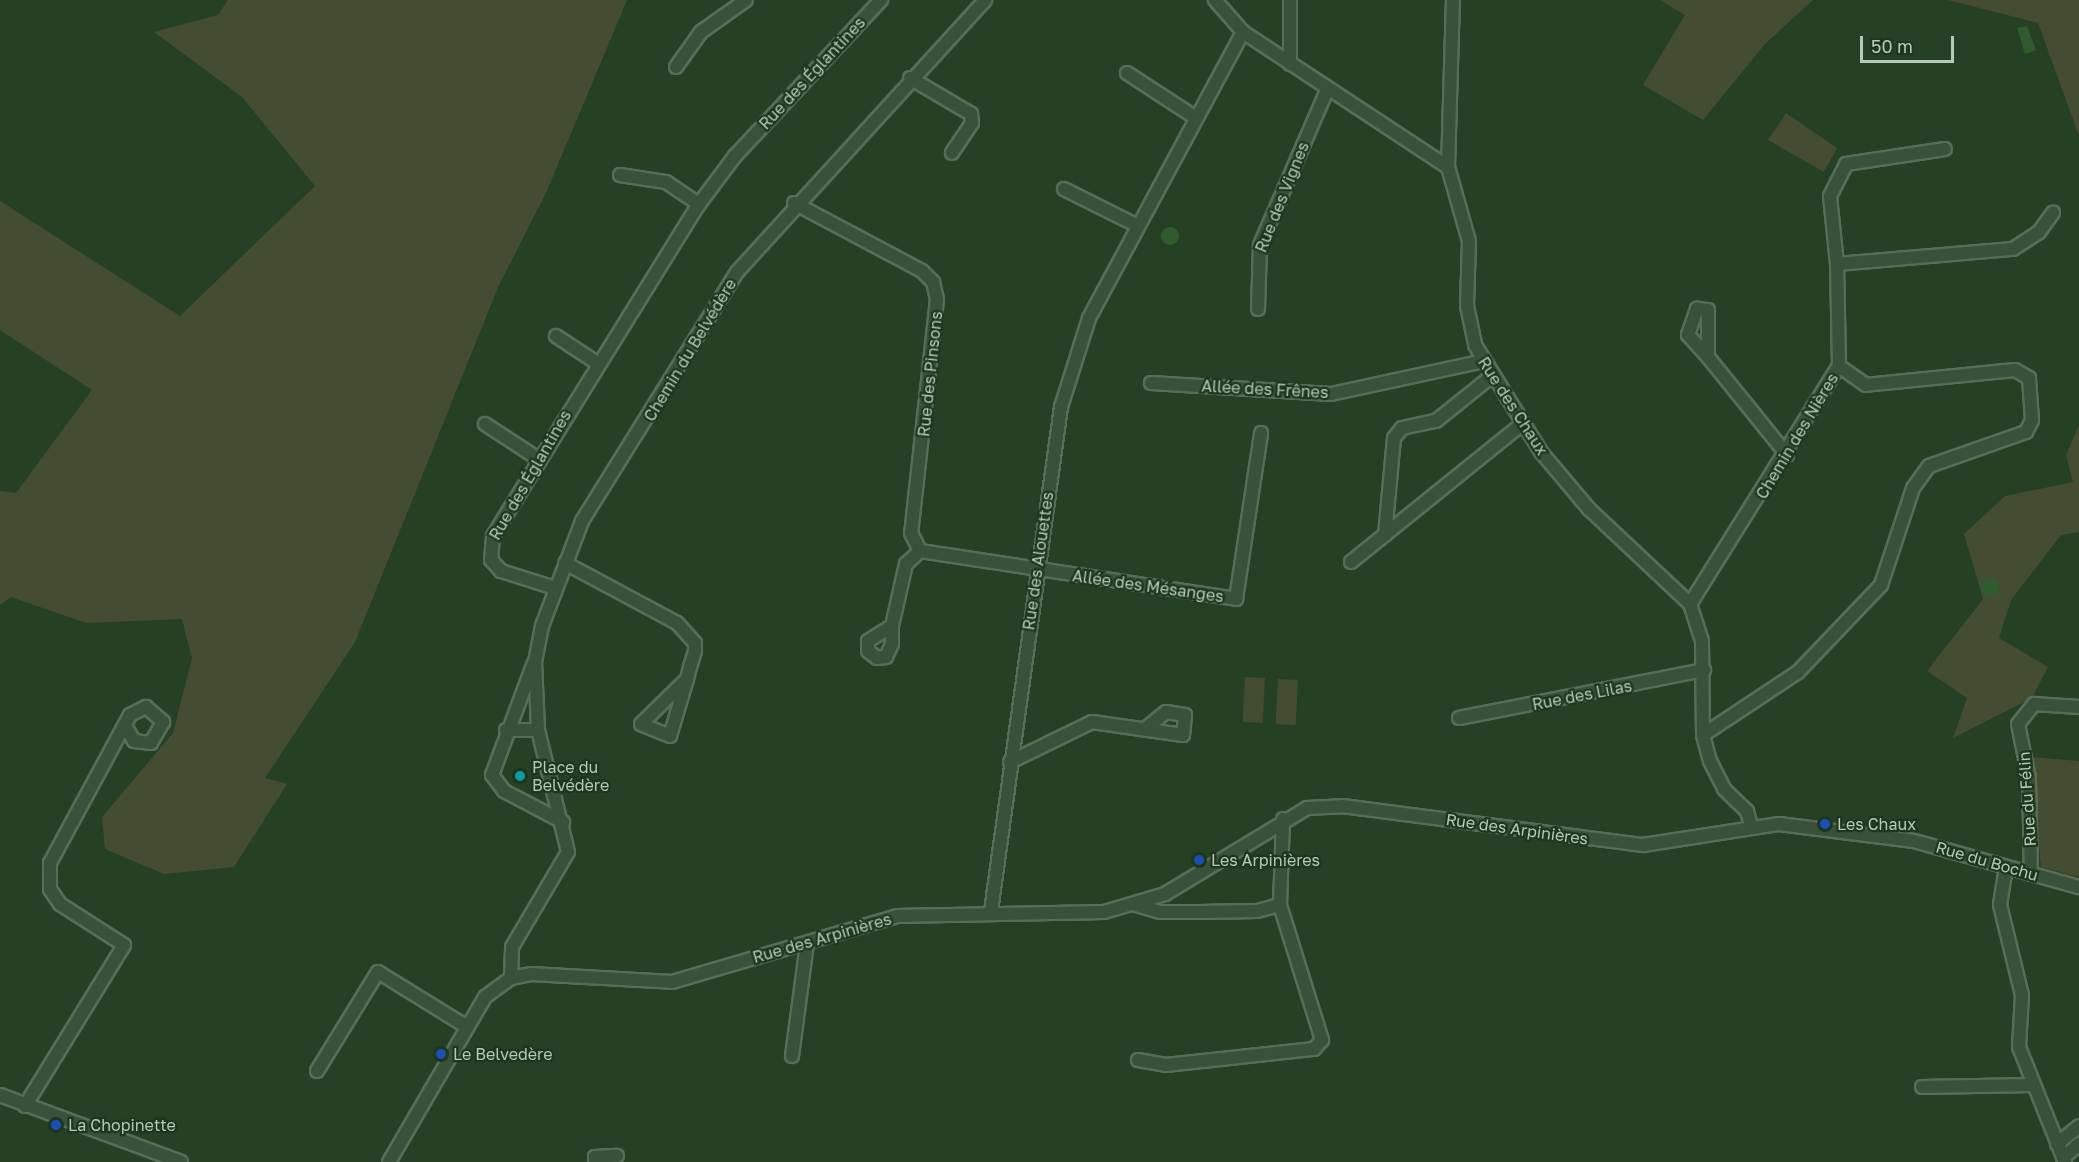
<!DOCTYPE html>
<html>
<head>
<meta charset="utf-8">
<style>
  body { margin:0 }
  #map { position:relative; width:2079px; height:1162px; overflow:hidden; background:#254025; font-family:"Golos Text",sans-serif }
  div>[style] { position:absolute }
  .green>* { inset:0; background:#444d32; transform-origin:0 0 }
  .water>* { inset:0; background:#2f5b2f }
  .round { border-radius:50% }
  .roads { filter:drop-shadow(2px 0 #576d58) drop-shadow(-2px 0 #576d58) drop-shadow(0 2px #576d58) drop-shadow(0 -2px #576d58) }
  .street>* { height:12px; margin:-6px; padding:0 6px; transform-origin:6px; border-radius:6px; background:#39503a }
  .dots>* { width:16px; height:16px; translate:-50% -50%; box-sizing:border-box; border:3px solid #1e351e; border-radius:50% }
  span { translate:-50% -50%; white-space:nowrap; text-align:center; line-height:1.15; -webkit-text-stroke:4.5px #1e351e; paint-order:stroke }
  .street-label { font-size:16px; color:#b6cab7 }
  .poi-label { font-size:16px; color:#b6cab7 }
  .left { translate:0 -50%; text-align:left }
  .scale { position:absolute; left:1860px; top:36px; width:94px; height:27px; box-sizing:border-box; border:3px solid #b6cab7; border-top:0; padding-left:8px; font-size:18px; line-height:21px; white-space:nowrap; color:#b6cab7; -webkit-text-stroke:4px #1e351e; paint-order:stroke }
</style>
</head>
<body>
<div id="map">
  <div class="green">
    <i style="clip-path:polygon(228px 0,627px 0,546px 193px,499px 285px,355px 642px,265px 778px,287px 784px,234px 867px,164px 874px,105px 849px,102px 817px,173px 733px,192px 658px,182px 619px,86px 623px,11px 597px,0 605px,0 491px,16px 493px,92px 390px,0 330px,0 201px,180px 316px,315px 186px,242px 97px,154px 32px,218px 15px)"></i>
    <i style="clip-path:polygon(1660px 0,1813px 0,1765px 44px,1703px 120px,1643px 85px,1685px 15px)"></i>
    <i style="clip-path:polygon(1948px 0,2079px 0,2079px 136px,2038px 23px)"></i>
    <i style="clip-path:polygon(1786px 113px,1837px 148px,1824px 172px,1768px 140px)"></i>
    <i style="clip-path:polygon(2079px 425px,2079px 532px,2061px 535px,2011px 600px,1999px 638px,2048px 667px,2032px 698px,1953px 738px,1967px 698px,1927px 671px,1983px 599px,1964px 534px,2005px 496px,2073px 482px,2066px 455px)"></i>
    <i style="left:1245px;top:677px;width:20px;height:45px;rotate:3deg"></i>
    <i style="left:1278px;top:679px;width:20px;height:45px;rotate:3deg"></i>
    <i style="clip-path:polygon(2031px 757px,2079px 761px,2079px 877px,2041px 867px)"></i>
  </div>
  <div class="water">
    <i style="clip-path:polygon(2027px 26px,2036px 50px,2025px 54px,2017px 28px)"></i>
    <i class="round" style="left:1161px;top:227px;width:18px;height:18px"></i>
    <i class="round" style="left:1981px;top:578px;width:18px;height:18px"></i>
  </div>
  <div class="roads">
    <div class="street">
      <i style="left:1215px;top:0;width:43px;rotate:48.8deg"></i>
      <i style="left:1243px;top:32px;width:245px;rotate:33.4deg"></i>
      <i style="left:1448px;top:167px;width:77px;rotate:74.2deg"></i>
      <i style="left:1469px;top:241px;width:65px;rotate:91.8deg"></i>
      <i style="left:1467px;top:306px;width:40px;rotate:78deg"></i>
      <i style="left:1475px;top:345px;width:126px;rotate:58.3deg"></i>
      <i style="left:1541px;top:452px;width:75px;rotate:49.9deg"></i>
      <i style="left:1589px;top:509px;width:139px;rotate:43.2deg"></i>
      <i style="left:1690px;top:604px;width:39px;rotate:72deg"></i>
      <i style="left:1702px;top:641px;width:94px;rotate:89.4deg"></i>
      <i style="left:1703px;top:735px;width:27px;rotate:75deg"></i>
      <i style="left:1710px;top:761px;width:31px;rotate:63deg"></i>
      <i style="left:1724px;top:789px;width:32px;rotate:44deg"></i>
      <i style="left:1747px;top:811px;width:16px;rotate:75deg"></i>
      <i style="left:1290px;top:64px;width:64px;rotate:-90deg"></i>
      <i style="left:676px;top:67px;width:43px;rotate:-54.5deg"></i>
      <i style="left:701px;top:32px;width:55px;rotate:-35.4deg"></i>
      <i style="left:1127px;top:73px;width:79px;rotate:33.1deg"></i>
      <i style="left:910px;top:78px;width:71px;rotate:30.5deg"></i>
      <i style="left:971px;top:114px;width:9px;rotate:84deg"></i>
      <i style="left:972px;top:123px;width:36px;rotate:124deg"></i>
      <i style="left:1448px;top:167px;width:167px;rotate:-88.3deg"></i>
      <i style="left:620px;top:175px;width:47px;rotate:8.7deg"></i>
      <i style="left:666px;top:182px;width:40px;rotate:34deg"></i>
      <i style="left:1064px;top:189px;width:80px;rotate:26.6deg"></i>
      <i style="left:794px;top:203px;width:145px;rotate:28deg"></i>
      <i style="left:922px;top:271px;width:16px;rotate:45deg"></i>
      <i style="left:933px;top:282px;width:17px;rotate:77deg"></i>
      <i style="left:937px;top:299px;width:235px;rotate:96.3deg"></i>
      <i style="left:911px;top:533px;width:20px;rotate:63deg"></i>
      <i style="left:920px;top:551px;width:320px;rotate:8.6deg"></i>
      <i style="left:1236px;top:599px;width:168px;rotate:-81.4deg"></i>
      <i style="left:1837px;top:264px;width:68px;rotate:-95.9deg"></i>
      <i style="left:1830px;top:196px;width:36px;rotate:-63deg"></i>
      <i style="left:1846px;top:164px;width:100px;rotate:-8.6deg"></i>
      <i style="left:1258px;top:309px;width:64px;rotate:-88.2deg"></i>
      <i style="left:1260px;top:245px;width:171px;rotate:-66.6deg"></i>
      <i style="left:556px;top:336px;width:49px;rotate:33.4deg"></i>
      <i style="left:1708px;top:357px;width:30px;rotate:-132deg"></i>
      <i style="left:1688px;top:335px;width:28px;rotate:-71deg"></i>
      <i style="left:1697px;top:309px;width:11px;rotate:5deg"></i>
      <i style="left:1708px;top:310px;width:47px;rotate:90deg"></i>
      <i style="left:1708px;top:357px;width:126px;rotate:51.1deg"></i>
      <i style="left:1151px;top:383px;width:180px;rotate:3.5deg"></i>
      <i style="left:1331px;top:394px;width:156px;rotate:-12.2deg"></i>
      <i style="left:485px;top:424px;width:62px;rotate:33.2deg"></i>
      <i style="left:1385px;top:535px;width:97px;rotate:-84.7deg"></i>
      <i style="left:1394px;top:438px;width:13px;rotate:-51deg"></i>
      <i style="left:1402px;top:428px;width:35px;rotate:-12deg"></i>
      <i style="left:1436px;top:421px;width:72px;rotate:-38.8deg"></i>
      <i style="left:1351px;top:562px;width:220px;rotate:-38.9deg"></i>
      <i style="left:565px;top:563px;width:127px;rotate:28.2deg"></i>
      <i style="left:677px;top:623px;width:27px;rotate:48deg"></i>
      <i style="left:695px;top:643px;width:8px;rotate:90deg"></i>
      <i style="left:695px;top:651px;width:17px;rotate:107deg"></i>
      <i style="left:690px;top:667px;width:12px;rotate:104deg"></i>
      <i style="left:687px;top:679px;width:59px;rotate:106.6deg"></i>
      <i style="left:670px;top:736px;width:31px;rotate:-158deg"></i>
      <i style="left:641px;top:724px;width:64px;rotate:-44.4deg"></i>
      <i style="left:555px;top:588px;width:57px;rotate:-162.5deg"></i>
      <i style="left:501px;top:571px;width:15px;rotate:-132deg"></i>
      <i style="left:491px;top:560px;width:24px;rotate:-85deg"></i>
      <i style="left:493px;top:536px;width:391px;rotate:-58.2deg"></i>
      <i style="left:699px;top:204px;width:60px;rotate:-53.1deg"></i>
      <i style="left:735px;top:156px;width:214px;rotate:-46.9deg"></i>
      <i style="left:1690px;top:604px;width:281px;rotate:-58deg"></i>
      <i style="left:1839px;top:366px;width:102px;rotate:-91.1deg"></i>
      <i style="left:1837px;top:264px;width:177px;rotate:-4.9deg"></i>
      <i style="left:2013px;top:249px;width:31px;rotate:-33deg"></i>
      <i style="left:2039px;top:232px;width:24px;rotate:-54deg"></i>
      <i style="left:892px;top:626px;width:18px;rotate:90deg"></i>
      <i style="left:892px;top:644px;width:14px;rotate:115deg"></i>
      <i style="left:886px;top:657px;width:9px;rotate:174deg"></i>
      <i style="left:877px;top:658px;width:11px;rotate:-142deg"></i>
      <i style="left:868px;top:651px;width:10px;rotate:-90deg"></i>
      <i style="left:868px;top:641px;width:28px;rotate:-32deg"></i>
      <i style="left:892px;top:626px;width:64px;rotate:-77.3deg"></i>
      <i style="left:906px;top:564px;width:19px;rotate:-43deg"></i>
      <i style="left:533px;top:665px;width:117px;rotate:110.4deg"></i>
      <i style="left:492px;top:775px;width:20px;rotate:53deg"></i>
      <i style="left:504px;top:791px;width:67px;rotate:27.7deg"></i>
      <i style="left:1459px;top:718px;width:250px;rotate:-11.1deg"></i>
      <i style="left:506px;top:730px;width:32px"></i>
      <i style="left:1703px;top:735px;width:114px;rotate:-33.6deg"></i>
      <i style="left:1798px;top:672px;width:120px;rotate:-46.3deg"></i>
      <i style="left:1881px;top:585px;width:102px;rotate:-71.7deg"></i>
      <i style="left:1913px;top:488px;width:27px;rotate:-54deg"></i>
      <i style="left:1929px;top:466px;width:103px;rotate:-19.3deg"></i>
      <i style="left:2026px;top:432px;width:13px;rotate:-63deg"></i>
      <i style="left:2032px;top:420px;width:42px;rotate:-94.1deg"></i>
      <i style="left:2029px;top:378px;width:16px;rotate:-150deg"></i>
      <i style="left:2015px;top:370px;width:150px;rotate:174.3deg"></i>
      <i style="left:1866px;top:385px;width:33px;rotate:-145deg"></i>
      <i style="left:1010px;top:762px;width:91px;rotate:-26deg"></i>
      <i style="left:1092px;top:722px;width:92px;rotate:8.1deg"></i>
      <i style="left:1183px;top:735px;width:20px;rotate:-84deg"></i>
      <i style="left:1185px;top:715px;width:19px;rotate:-171deg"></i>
      <i style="left:1166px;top:712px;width:28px;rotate:141deg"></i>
      <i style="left:2006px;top:867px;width:38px;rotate:99deg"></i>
      <i style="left:2000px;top:905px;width:93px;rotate:76.3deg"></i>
      <i style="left:2022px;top:995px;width:52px;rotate:93.3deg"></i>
      <i style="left:2019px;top:1047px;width:124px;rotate:68.2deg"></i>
      <i style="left:2031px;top:874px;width:96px;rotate:-91.2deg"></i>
      <i style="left:2029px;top:778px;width:55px;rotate:-101.5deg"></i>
      <i style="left:2018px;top:724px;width:26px;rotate:-51deg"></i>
      <i style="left:2034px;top:704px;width:45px;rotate:3.8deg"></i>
      <i style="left:1136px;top:905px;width:25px;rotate:16deg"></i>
      <i style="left:1160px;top:912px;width:39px"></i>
      <i style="left:1199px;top:912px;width:58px;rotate:-1deg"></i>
      <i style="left:1257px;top:911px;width:24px;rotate:-15deg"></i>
      <i style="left:1280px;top:905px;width:86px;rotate:-88deg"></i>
      <i style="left:991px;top:911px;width:509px;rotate:-82.09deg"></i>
      <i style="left:1061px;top:407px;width:93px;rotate:-72.5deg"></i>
      <i style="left:1089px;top:318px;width:325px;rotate:-61.7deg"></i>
      <i style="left:511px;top:978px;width:31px;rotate:-88deg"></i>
      <i style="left:512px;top:947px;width:110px;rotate:-59.5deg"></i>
      <i style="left:568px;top:852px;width:126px;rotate:-103.8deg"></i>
      <i style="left:538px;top:730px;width:68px;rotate:-92.5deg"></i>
      <i style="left:535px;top:662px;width:37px;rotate:-79deg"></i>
      <i style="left:542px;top:626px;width:112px;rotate:-69.1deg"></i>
      <i style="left:582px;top:521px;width:293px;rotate:-58.1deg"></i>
      <i style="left:737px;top:272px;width:368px;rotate:-47.6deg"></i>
      <i style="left:792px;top:1056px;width:114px;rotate:-82.4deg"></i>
      <i style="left:1138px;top:1060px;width:28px;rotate:10deg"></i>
      <i style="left:1166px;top:1065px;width:149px;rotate:-6.2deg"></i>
      <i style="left:1314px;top:1049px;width:12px;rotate:-48deg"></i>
      <i style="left:1322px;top:1040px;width:141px;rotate:-107.3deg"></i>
      <i style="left:317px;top:1071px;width:116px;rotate:-58.4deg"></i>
      <i style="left:378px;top:972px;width:105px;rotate:31.7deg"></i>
      <i style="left:1922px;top:1087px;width:109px;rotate:-1.1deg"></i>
      <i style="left:0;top:1095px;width:193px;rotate:20.3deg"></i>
      <i style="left:25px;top:1106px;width:189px;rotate:-58.4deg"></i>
      <i style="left:124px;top:945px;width:76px;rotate:-147.4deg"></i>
      <i style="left:60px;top:904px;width:18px;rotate:-124deg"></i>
      <i style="left:50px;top:889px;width:26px;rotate:-90deg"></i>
      <i style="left:50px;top:863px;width:168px;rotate:-61.6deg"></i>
      <i style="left:130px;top:715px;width:18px;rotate:-27deg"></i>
      <i style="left:146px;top:707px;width:23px;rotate:41deg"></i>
      <i style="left:163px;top:722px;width:24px;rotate:120deg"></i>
      <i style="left:151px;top:743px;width:17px;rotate:-173deg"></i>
      <i style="left:134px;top:741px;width:14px;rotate:-120deg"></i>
      <i style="left:2057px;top:1144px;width:28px;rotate:-39deg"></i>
      <i style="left:2063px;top:1158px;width:21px;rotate:-41deg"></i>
      <i style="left:389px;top:1162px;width:191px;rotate:-59.8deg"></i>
      <i style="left:485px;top:997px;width:32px;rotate:-36deg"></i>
      <i style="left:511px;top:978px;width:20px;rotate:-11deg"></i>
      <i style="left:531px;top:974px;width:141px;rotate:3.2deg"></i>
      <i style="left:672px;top:982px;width:234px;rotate:-16.3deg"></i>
      <i style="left:897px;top:916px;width:207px;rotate:-1.1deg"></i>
      <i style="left:1104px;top:912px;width:64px;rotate:-16.4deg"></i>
      <i style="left:1165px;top:894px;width:166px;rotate:-31.2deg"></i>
      <i style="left:1307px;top:808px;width:35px;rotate:-3deg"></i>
      <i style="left:1342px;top:806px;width:304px;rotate:7.4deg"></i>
      <i style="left:1643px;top:845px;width:138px;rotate:-8.8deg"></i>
      <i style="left:1779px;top:824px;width:136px;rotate:7.2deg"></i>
      <i style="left:1914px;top:841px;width:171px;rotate:15.6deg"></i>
      <i style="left:595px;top:1162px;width:5px;rotate:-90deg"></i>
      <i style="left:595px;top:1157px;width:22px;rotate:-3deg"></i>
    </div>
  </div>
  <div class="dots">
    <i style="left:520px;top:776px;background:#0f9aa8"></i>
    <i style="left:1825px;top:824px;background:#1a4fb4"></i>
    <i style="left:1199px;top:860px;background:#1a4fb4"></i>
    <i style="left:441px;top:1054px;background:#1a4fb4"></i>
    <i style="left:56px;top:1125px;background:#1a4fb4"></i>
  </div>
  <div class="street-label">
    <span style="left:812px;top:73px;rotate:-47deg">Rue des Églantines</span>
    <span style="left:1282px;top:197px;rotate:-68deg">Rue des Vignes</span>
    <span style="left:690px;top:350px;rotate:-59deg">Chemin du Belvédère</span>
    <span style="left:930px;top:374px;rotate:-84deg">Rue des Pinsons</span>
    <span style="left:1265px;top:389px;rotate:3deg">Allée des Frênes</span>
    <span style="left:1513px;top:406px;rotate:57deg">Rue des Chaux</span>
    <span style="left:1797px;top:436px;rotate:-59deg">Chemin des Nières</span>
    <span style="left:530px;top:475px;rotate:-60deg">Rue des Églantines</span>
    <span style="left:1038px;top:561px;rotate:-82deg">Rue des Alouettes</span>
    <span style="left:1148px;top:586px;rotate:8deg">Allée des Mésanges</span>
    <span style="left:1582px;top:695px;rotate:-11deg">Rue des Lilas</span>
    <span style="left:2027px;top:799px;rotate:-94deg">Rue du Félin</span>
    <span style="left:1517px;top:829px;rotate:8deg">Rue des Arpinières</span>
    <span style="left:1987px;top:861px;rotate:16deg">Rue du Bochu</span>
    <span style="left:822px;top:938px;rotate:-16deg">Rue des Arpinières</span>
  </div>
  <div class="poi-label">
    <span class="left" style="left:532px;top:776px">Place du<br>Belvédère</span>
    <span class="left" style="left:1837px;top:824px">Les Chaux</span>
    <span class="left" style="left:1211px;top:860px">Les Arpinières</span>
    <span class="left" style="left:453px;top:1054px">Le Belvedère</span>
    <span class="left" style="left:68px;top:1125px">La Chopinette</span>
  </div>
  <div class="scale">50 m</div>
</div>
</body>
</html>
